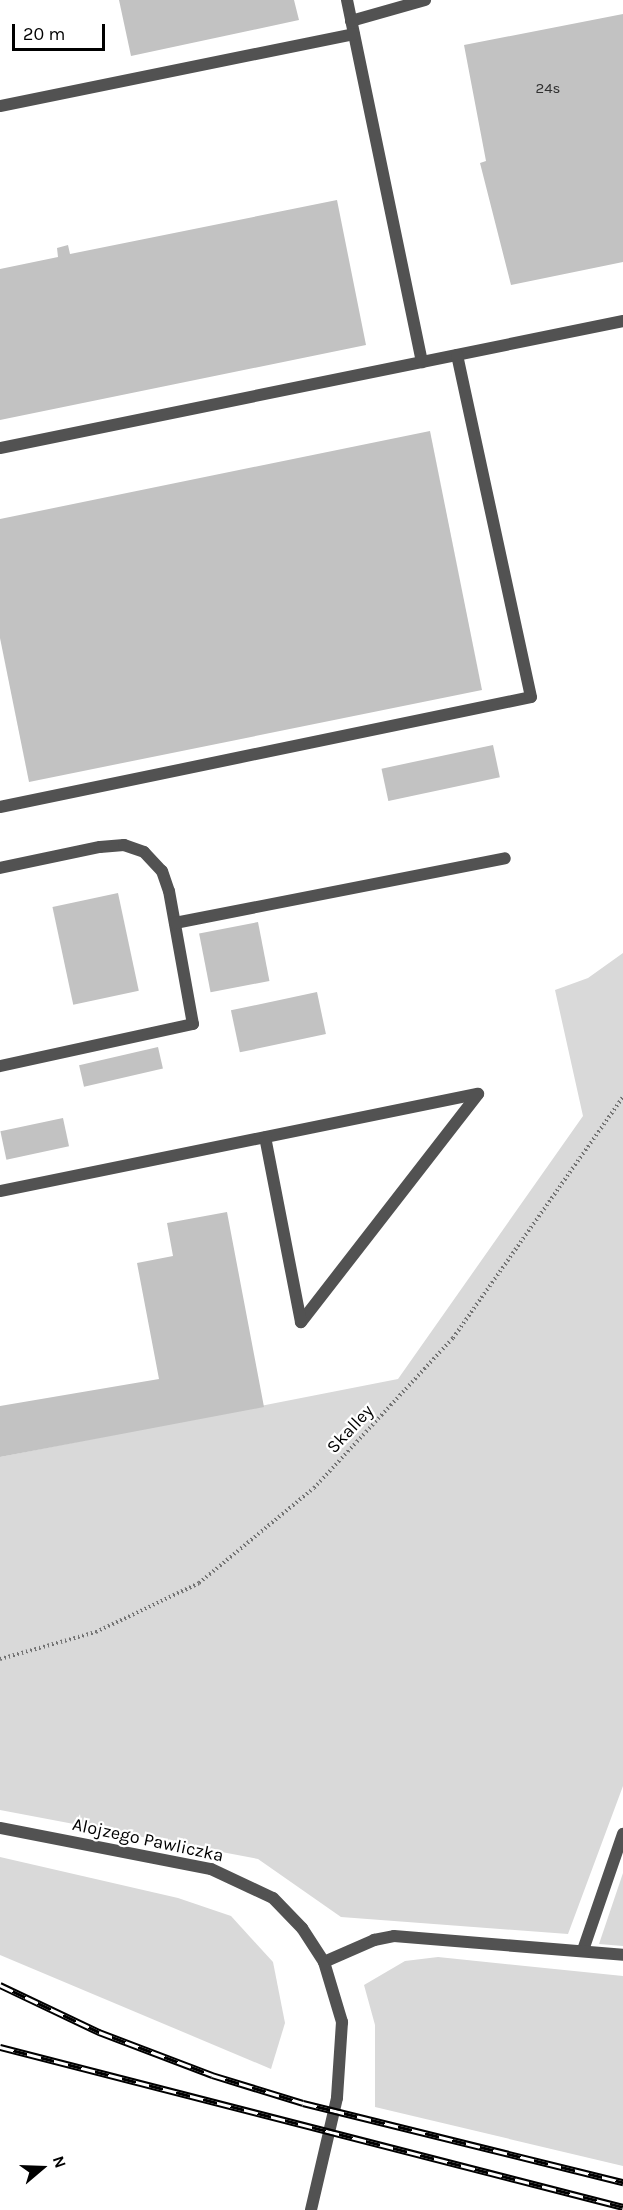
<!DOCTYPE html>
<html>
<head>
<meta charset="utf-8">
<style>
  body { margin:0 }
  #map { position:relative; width:623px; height:2210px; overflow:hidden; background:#fff; font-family:Karla,sans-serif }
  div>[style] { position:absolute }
  .green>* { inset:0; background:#d9d9d9 }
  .building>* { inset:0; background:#c2c2c2; transform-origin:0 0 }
  .path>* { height:4px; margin-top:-2px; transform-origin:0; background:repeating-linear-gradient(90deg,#747474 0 1.5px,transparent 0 4.5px) }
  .service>* { height:12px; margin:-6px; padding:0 6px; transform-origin:6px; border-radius:6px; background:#525252 }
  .tertiary>* { height:12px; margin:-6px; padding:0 6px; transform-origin:6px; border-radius:6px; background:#525252 }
  .rail>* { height:7px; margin-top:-3.5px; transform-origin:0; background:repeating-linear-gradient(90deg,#fff 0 14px,#000 0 28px); box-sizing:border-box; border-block:2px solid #000 }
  span { translate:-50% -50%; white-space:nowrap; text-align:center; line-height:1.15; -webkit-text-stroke:4.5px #fff; paint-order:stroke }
  .number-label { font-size:15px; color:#303030 }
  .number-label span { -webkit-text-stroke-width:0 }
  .street-label { font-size:18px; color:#000 }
  .north { position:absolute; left:12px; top:2138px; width:60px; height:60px; -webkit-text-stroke:4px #fff; paint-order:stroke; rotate:71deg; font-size:16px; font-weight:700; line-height:24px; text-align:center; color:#000 }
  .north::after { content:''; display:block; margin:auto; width:21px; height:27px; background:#000; clip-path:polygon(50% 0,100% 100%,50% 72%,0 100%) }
  .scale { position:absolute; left:12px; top:24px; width:93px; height:27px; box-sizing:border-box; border:3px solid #000; border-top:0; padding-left:8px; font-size:18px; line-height:21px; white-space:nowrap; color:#000; -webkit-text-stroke:4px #fff; paint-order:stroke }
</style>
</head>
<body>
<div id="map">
  <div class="green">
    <i style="clip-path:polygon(623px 953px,623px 1786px,568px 1934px,341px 1917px,258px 1859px,0 1810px,0 1457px,398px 1379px,583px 1116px,555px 990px,588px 978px)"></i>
    <i style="clip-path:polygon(0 1857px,178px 1898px,231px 1916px,273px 1962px,285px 2023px,271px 2069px,0 1955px)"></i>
    <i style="clip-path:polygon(623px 1873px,623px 1946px,599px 1944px)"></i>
    <i style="clip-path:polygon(438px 1957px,623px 1976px,623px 2166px,375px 2107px,375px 2025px,364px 1985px,405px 1961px)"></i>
  </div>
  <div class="building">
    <i style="clip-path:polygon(119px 0,294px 0,299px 20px,131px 56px)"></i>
    <i style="clip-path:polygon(623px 14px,623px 262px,511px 285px,480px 163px,486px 161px,464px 45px)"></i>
    <i style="clip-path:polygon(337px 200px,366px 345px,0 420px,0 269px,58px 257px,57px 248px,68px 245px,70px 254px)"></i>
    <i style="clip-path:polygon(430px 431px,482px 690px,29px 782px,0 638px,0 519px)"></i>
    <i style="left:493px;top:745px;width:33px;height:114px;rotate:78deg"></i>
    <i style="left:118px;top:893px;width:100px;height:67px;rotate:78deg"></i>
    <i style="left:258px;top:922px;width:60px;height:60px;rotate:79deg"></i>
    <i style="left:317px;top:992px;width:43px;height:88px;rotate:78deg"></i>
    <i style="left:158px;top:1047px;width:22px;height:81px;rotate:77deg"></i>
    <i style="left:63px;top:1118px;width:29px;height:64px;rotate:78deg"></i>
    <i style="clip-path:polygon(227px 1212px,264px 1407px,0 1457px,0 1406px,159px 1379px,137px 1263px,173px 1256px,167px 1223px)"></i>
  </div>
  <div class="path">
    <i style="left:0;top:1659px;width:100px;rotate:-15.7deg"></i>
    <i style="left:96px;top:1632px;width:114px;rotate:-25.4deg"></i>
    <i style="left:199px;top:1583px;width:149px;rotate:-39.6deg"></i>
    <i style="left:314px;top:1488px;width:205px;rotate:-47.2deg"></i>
    <i style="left:453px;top:1338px;width:295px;rotate:-54.8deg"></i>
  </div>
  <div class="service">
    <i style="left:347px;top:0;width:370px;rotate:78.3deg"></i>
    <i style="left:351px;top:21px;width:77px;rotate:-15.8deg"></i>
    <i style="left:0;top:106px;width:361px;rotate:-11.5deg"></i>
    <i style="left:0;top:448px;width:636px;rotate:-11.52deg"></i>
    <i style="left:0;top:807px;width:542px;rotate:-11.7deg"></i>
    <i style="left:531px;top:697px;width:350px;rotate:-102.2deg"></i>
    <i style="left:0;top:868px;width:102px;rotate:-11.9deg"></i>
    <i style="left:100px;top:847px;width:24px;rotate:-5deg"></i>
    <i style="left:124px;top:845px;width:21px;rotate:19deg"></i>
    <i style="left:144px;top:852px;width:26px;rotate:47deg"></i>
    <i style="left:162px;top:871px;width:21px;rotate:71deg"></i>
    <i style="left:169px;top:891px;width:135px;rotate:79.8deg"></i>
    <i style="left:193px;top:1024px;width:198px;rotate:167.7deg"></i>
    <i style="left:175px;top:923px;width:336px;rotate:-11.1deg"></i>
    <i style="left:0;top:1191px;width:488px;rotate:-11.5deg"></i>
    <i style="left:478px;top:1094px;width:289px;rotate:127.8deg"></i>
    <i style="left:301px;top:1322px;width:188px;rotate:-101deg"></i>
    <i style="left:583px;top:1950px;width:123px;rotate:-71deg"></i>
    <i style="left:324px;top:1962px;width:55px;rotate:-23.7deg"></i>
    <i style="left:374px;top:1940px;width:20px;rotate:-11deg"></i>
    <i style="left:394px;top:1936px;width:230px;rotate:4.7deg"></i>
  </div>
  <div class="tertiary">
    <i style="left:0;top:1828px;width:215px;rotate:11deg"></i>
    <i style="left:211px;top:1869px;width:68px;rotate:25.1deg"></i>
    <i style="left:273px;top:1898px;width:42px;rotate:46deg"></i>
    <i style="left:302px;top:1928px;width:40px;rotate:57.1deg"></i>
    <i style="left:324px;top:1962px;width:63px;rotate:73.3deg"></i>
    <i style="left:342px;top:2022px;width:76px;rotate:93.8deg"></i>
    <i style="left:337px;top:2098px;width:115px;rotate:103.1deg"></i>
  </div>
  <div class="rail">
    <i style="left:0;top:1985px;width:110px;rotate:25.4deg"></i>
    <i style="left:99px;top:2032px;width:121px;rotate:20.8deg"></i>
    <i style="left:212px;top:2075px;width:95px;rotate:17.1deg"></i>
    <i style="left:303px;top:2103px;width:330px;rotate:13.9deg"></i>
    <i style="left:0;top:2047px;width:643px;rotate:14.4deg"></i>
  </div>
  <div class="number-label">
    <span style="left:548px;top:89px">24s</span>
  </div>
  <div class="street-label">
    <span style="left:350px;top:1429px;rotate:-47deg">Skalley</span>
    <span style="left:148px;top:1840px;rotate:12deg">Alojzego Pawliczka</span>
  </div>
  <div class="north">N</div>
  <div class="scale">20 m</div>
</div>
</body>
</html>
